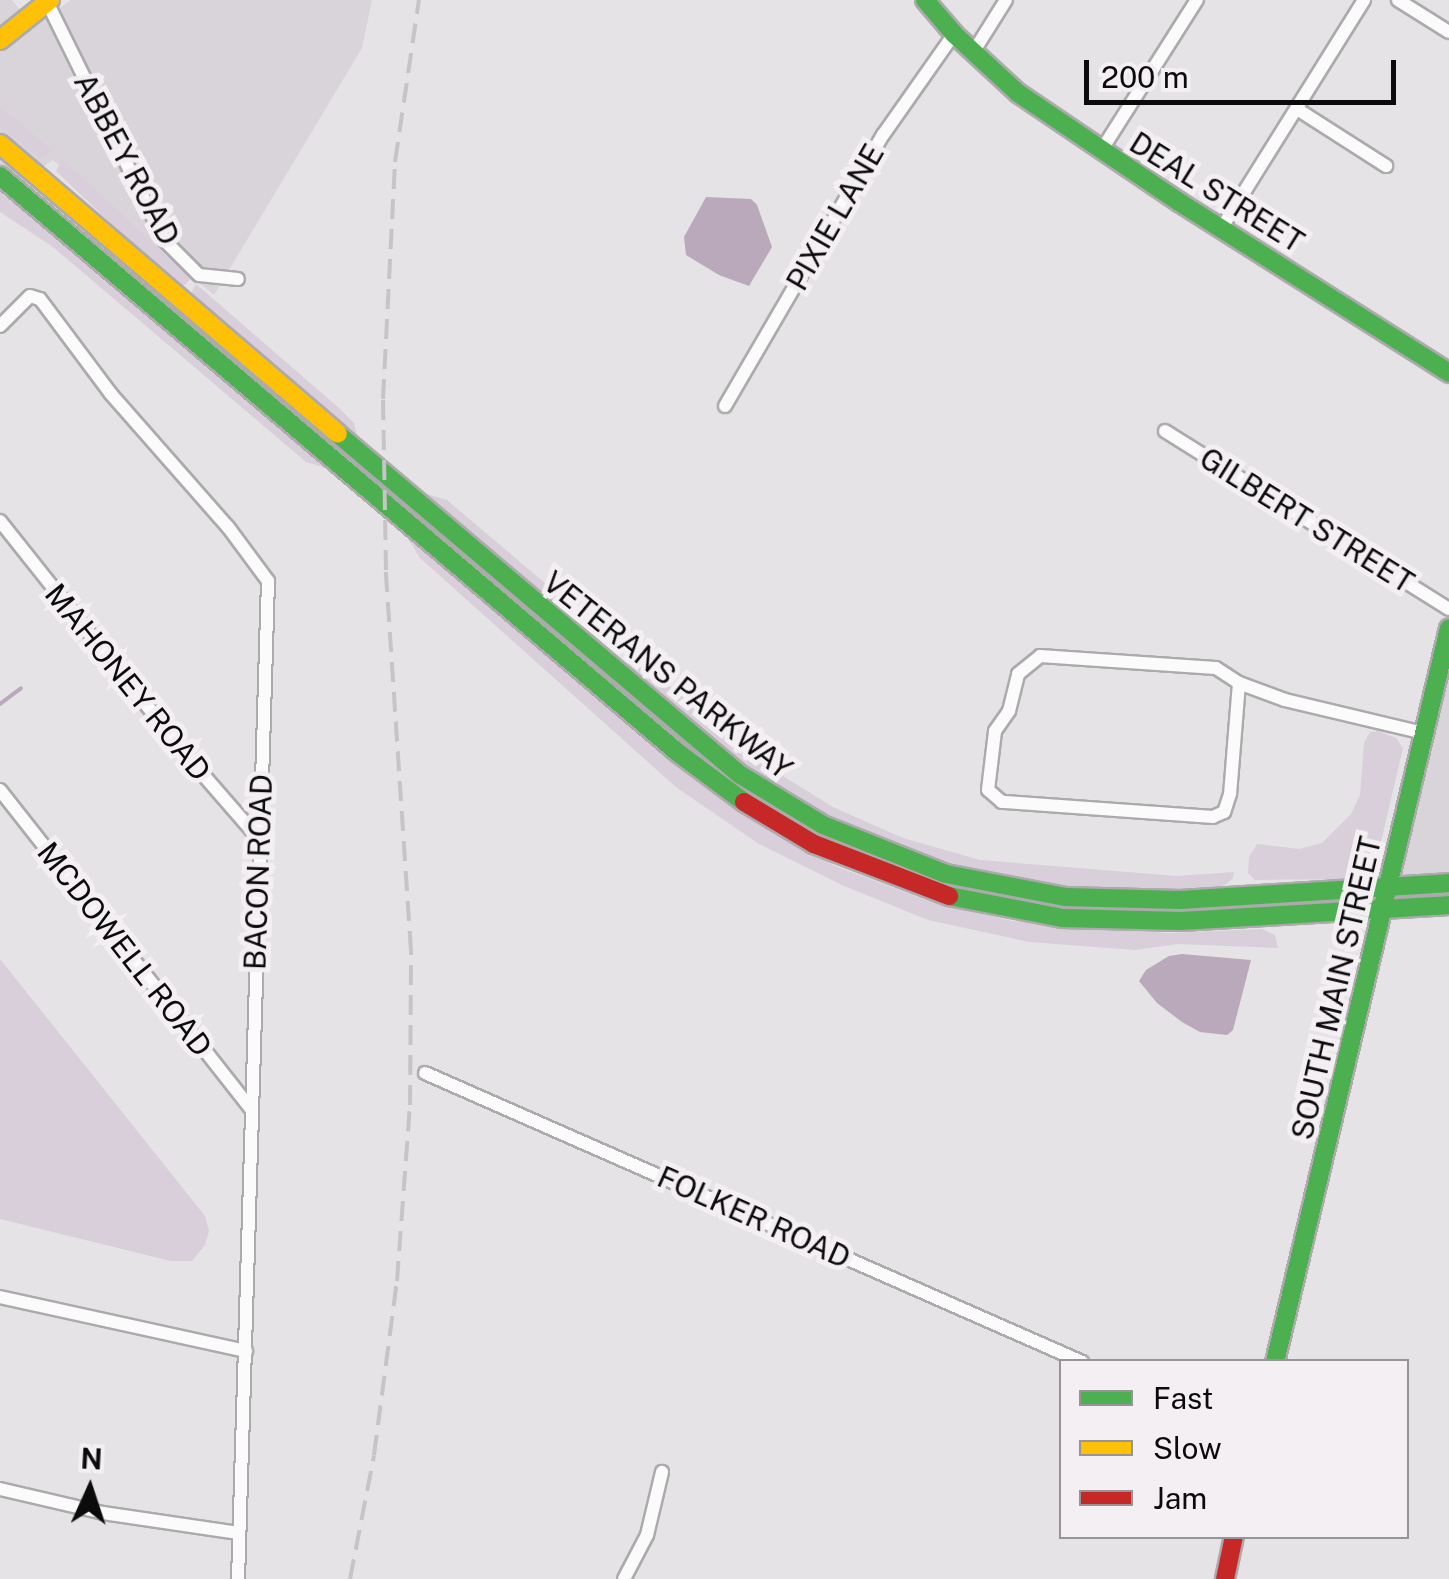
<!DOCTYPE html>
<html>
<head>
<meta charset="utf-8">
<style>
  body { margin:0 }
  #map { position:relative; width:1449px; height:1579px; overflow:hidden; background:#e5e3e5; font-family:"Public Sans",sans-serif }
  div>[style] { position:absolute }
  .built>* { inset:0; background:#d9d4d9 }
  .green>* { inset:0; background:#d9cfda }
  .water>* { inset:0; background:#baa8bb }
  .stream>* { height:4px; margin:-2px; padding:0 2px; transform-origin:2px; border-radius:2px; background:#baa8bb }
  .roads { filter:drop-shadow(2px 0 #acaaac) drop-shadow(-2px 0 #acaaac) drop-shadow(0 2px #acaaac) drop-shadow(0 -2px #acaaac) }
  .street>* { height:12px; margin:-6px; padding:0 6px; transform-origin:6px; border-radius:6px; background:#fbfbfb }
  .fast>* { height:18px; margin:-9px; padding:0 9px; transform-origin:9px; border-radius:9px; background:#4caf50 }
  .slow>* { height:18px; margin:-9px; padding:0 9px; transform-origin:9px; border-radius:9px; background:#ffc107 }
  .jam>* { height:18px; margin:-9px; padding:0 9px; transform-origin:9px; border-radius:9px; background:#c62828 }
  .rail>* { height:4px; margin-top:-2px; transform-origin:0; background:repeating-linear-gradient(90deg,#c6c4c6 0 20px,transparent 0 30px) }
  span { translate:-50% -50%; white-space:nowrap; text-align:center; line-height:1.15; -webkit-text-stroke:10px #f3eff3; paint-order:stroke }
  .street-label { font-size:30px; color:#0c0b0c }
  .legend { position:absolute; left:1059px; top:1359px; width:350px; height:180px; box-sizing:border-box; background:#f3eff3; border:2px solid #979497; margin:0; padding:12px 18px; list-style:none; font-size:30px; color:#0c0b0c }
  .legend li { display:flex; align-items:center; gap:20px; height:50px }
  .legend b { width:50px; border:2px solid #979497 }
  .north { position:absolute; left:40px; top:1439px; width:100px; height:100px; -webkit-text-stroke:8px #f3eff3; paint-order:stroke; rotate:3deg; font-size:28px; font-weight:700; line-height:40px; text-align:center; color:#0c0b0c }
  .north::after { content:''; display:block; margin:auto; width:35px; height:45px; background:#0c0b0c; clip-path:polygon(50% 0,100% 100%,50% 72%,0 100%) }
  .scale { position:absolute; left:1084px; top:60px; width:312px; height:45px; box-sizing:border-box; border:5px solid #0c0b0c; border-top:0; padding-left:12px; font-size:30px; line-height:35px; white-space:nowrap; color:#0c0b0c; -webkit-text-stroke:8px #f3eff3; paint-order:stroke }
</style>
</head>
<body>
<div id="map">
  <div class="built">
    <i style="clip-path:polygon(0 0,12px 0,34px 26px,71px 0,372px 0,362px 48px,214px 295px,53px 160px,0 196px)"></i>
    <i style="clip-path:polygon(1449px 636px,1449px 909px,1383px 911px)"></i>
  </div>
  <div class="green">
    <i style="clip-path:polygon(0 106px,19px 122px,53px 151px,40px 159px,0 126px)"></i>
    <i style="clip-path:polygon(62px 159px,191px 278px,185px 285px,177px 284px,153px 264px,56px 171px)"></i>
    <i style="clip-path:polygon(0 192px,59px 239px,332px 470px,306px 462px,53px 247px,0 212px)"></i>
    <i style="clip-path:polygon(55px 211px,122px 258px,374px 475px,374px 481px)"></i>
    <i style="clip-path:polygon(196px 284px,340px 409px,354px 423px,358px 441px,190px 295px)"></i>
    <i style="clip-path:polygon(417px 491px,447px 500px,613px 641px,602px 643px,580px 628px)"></i>
    <i style="clip-path:polygon(405px 534px,692px 778px,740px 813px,835px 866px,926px 900px,1012px 921px,1168px 933px,1262px 929px,1275px 935px,1278px 948px,1178px 944px,1135px 950px,1029px 942px,928px 920px,844px 886px,759px 844px,677px 788px,420px 558px)"></i>
    <i style="clip-path:polygon(625px 650px,778px 773px,833px 807px,903px 838px,980px 860px,1177px 876px,1234px 872px,1233px 878px,1225px 885px,1198px 890px,1074px 890px,941px 864px,827px 819px,738px 763px,628px 666px)"></i>
    <i style="clip-path:polygon(1378px 731px,1396px 738px,1403px 748px,1374px 872px,1354px 879px,1255px 880px,1248px 873px,1249px 857px,1257px 844px,1299px 849px,1322px 843px,1351px 814px,1360px 795px,1364px 743px,1370px 732px)"></i>
    <i style="clip-path:polygon(0 959px,205px 1216px,209px 1231px,205px 1245px,192px 1261px,171px 1261px,0 1219px)"></i>
  </div>
  <div class="water">
    <i style="clip-path:polygon(706px 197px,751px 199px,757px 205px,772px 247px,749px 286px,719px 275px,686px 255px,684px 237px)"></i>
    <i style="clip-path:polygon(1182px 954px,1251px 960px,1233px 1030px,1227px 1035px,1200px 1032px,1182px 1022px,1157px 1003px,1139px 981px,1146px 970px,1169px 956px)"></i>
  </div>
  <div class="stream">
    <i style="left:0;top:704px;width:26px;rotate:-37deg"></i>
  </div>
  <div class="roads">
    <div class="street">
      <i style="left:1398px;top:0;width:60px;rotate:32.1deg"></i>
      <i style="left:47px;top:2px;width:265px;rotate:63.8deg"></i>
      <i style="left:164px;top:240px;width:49px;rotate:45deg"></i>
      <i style="left:199px;top:275px;width:39px;rotate:6deg"></i>
      <i style="left:974px;top:51px;width:60px;rotate:-57.9deg"></i>
      <i style="left:1297px;top:109px;width:106px;rotate:32.6deg"></i>
      <i style="left:1101px;top:151px;width:179px;rotate:-57.6deg"></i>
      <i style="left:1221px;top:229px;width:270px;rotate:-58deg"></i>
      <i style="left:0;top:326px;width:42px;rotate:-45deg"></i>
      <i style="left:30px;top:296px;width:10px;rotate:17deg"></i>
      <i style="left:40px;top:299px;width:119px;rotate:53.2deg"></i>
      <i style="left:111px;top:394px;width:177px;rotate:48.7deg"></i>
      <i style="left:228px;top:527px;width:67px;rotate:53.5deg"></i>
      <i style="left:268px;top:581px;width:998px;rotate:91.72deg"></i>
      <i style="left:725px;top:406px;width:314px;rotate:-59.8deg"></i>
      <i style="left:883px;top:135px;width:123px;rotate:-54.9deg"></i>
      <i style="left:1165px;top:431px;width:335px;rotate:32.1deg"></i>
      <i style="left:0;top:521px;width:299px;rotate:51.5deg"></i>
      <i style="left:186px;top:755px;width:111px;rotate:49deg"></i>
      <i style="left:1239px;top:683px;width:111px;rotate:94.6deg"></i>
      <i style="left:1230px;top:794px;width:19px;rotate:108deg"></i>
      <i style="left:1224px;top:812px;width:12px;rotate:156deg"></i>
      <i style="left:1213px;top:817px;width:212px;rotate:-175.9deg"></i>
      <i style="left:1002px;top:802px;width:18px;rotate:-139deg"></i>
      <i style="left:988px;top:790px;width:59px;rotate:-83.2deg"></i>
      <i style="left:995px;top:731px;width:24px;rotate:-55deg"></i>
      <i style="left:1009px;top:711px;width:38px;rotate:-76deg"></i>
      <i style="left:1018px;top:674px;width:28px;rotate:-39deg"></i>
      <i style="left:1040px;top:656px;width:176px;rotate:3.9deg"></i>
      <i style="left:1216px;top:668px;width:27px;rotate:33deg"></i>
      <i style="left:1239px;top:683px;width:49px;rotate:20.3deg"></i>
      <i style="left:1285px;top:700px;width:143px;rotate:13.4deg"></i>
      <i style="left:0;top:790px;width:405px;rotate:51.8deg"></i>
      <i style="left:425px;top:1073px;width:718px;rotate:23.74deg"></i>
      <i style="left:0;top:1297px;width:252px;rotate:12.4deg"></i>
      <i style="left:0;top:1489px;width:106px;rotate:13.1deg"></i>
      <i style="left:103px;top:1513px;width:137px;rotate:8.4deg"></i>
      <i style="left:624px;top:1579px;width:50px;rotate:-62.4deg"></i>
      <i style="left:647px;top:1535px;width:65px;rotate:-76.6deg"></i>
    </div>
    <div class="fast">
      <i style="left:925px;top:0;width:45px;rotate:49.5deg"></i>
      <i style="left:954px;top:34px;width:87px;rotate:42.7deg"></i>
      <i style="left:1018px;top:93px;width:194px;rotate:34.1deg"></i>
      <i style="left:1179px;top:202px;width:320px;rotate:32.3deg"></i>
      <i style="left:0;top:176px;width:889px;rotate:40.39deg"></i>
      <i style="left:677px;top:752px;width:84px;rotate:36.7deg"></i>
      <i style="left:338px;top:434px;width:526px;rotate:40.29deg"></i>
      <i style="left:739px;top:774px;width:98px;rotate:31.3deg"></i>
      <i style="left:823px;top:825px;width:132px;rotate:21.7deg"></i>
      <i style="left:946px;top:874px;width:121px;rotate:10.9deg"></i>
      <i style="left:1065px;top:897px;width:115px;rotate:1.5deg"></i>
      <i style="left:1180px;top:900px;width:270px;rotate:-3.6deg"></i>
      <i style="left:949px;top:896px;width:115px;rotate:11deg"></i>
      <i style="left:1062px;top:918px;width:119px;rotate:1.4deg"></i>
      <i style="left:1181px;top:921px;width:268px;rotate:-3.4deg"></i>
      <i style="left:1275px;top:1362px;width:754px;rotate:-76.66deg"></i>
    </div>
    <div class="slow">
      <i style="left:0;top:40px;width:64px;rotate:-38.7deg"></i>
      <i style="left:0;top:144px;width:445px;rotate:40.6deg"></i>
    </div>
    <div class="jam">
      <i style="left:744px;top:802px;width:82px;rotate:31deg"></i>
      <i style="left:814px;top:844px;width:145px;rotate:21.1deg"></i>
      <i style="left:1225px;top:1579px;width:44px;rotate:-78.2deg"></i>
    </div>
  </div>
  <div class="rail">
    <i style="left:350px;top:1579px;width:126px;rotate:-79deg"></i>
    <i style="left:374px;top:1455px;width:176px;rotate:-82.5deg"></i>
    <i style="left:397px;top:1281px;width:176px;rotate:-85.8deg"></i>
    <i style="left:410px;top:1105px;width:154px;rotate:-89.6deg"></i>
    <i style="left:411px;top:951px;width:382px;rotate:-93.8deg"></i>
    <i style="left:386px;top:570px;width:171px;rotate:-91deg"></i>
    <i style="left:383px;top:399px;width:237px;rotate:-87.1deg"></i>
    <i style="left:395px;top:162px;width:164px;rotate:-81.6deg"></i>
  </div>
  <div class="street-label">
    <span style="left:127px;top:159px;rotate:62deg">ABBEY ROAD</span>
    <span style="left:1217px;top:192px;rotate:32deg">DEAL STREET</span>
    <span style="left:835px;top:217px;rotate:-60deg">PIXIE LANE</span>
    <span style="left:1307px;top:520px;rotate:32deg">GILBERT STREET</span>
    <span style="left:668px;top:675px;rotate:39deg">VETERANS PARKWAY</span>
    <span style="left:128px;top:682px;rotate:51deg">MAHONEY ROAD</span>
    <span style="left:258px;top:872px;rotate:-88deg">BACON ROAD</span>
    <span style="left:125px;top:949px;rotate:52deg">MCDOWELL ROAD</span>
    <span style="left:1336px;top:988px;rotate:-77deg">SOUTH MAIN STREET</span>
    <span style="left:754px;top:1217px;rotate:24deg">FOLKER ROAD</span>
  </div>
  <ul class="legend">
  <li><b style="height:12px;background:#4caf50"></b>Fast</li>
  <li><b style="height:12px;background:#ffc107"></b>Slow</li>
  <li><b style="height:12px;background:#c62828"></b>Jam</li>
  </ul>
  <div class="north">N</div>
  <div class="scale">200 m</div>
</div>
</body>
</html>
